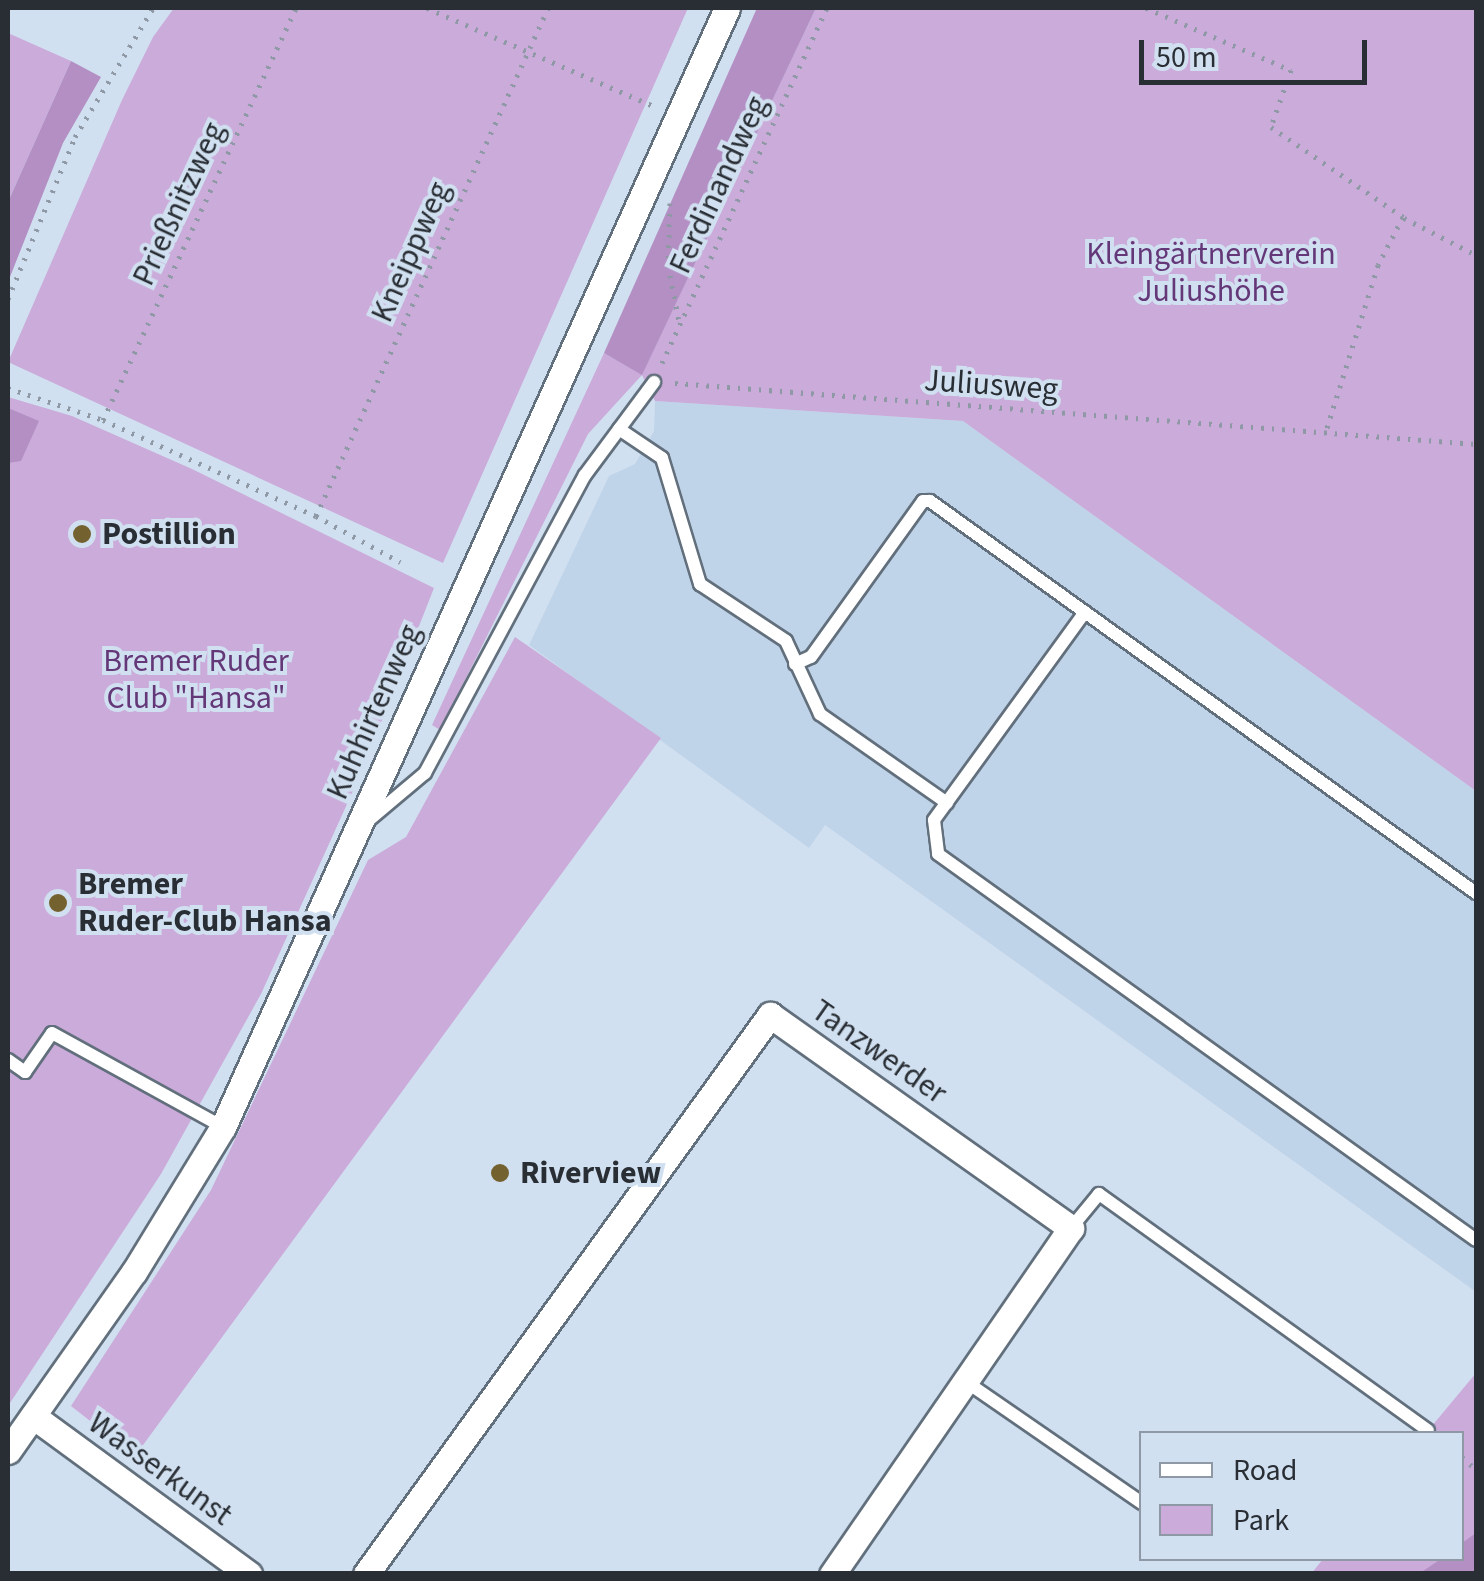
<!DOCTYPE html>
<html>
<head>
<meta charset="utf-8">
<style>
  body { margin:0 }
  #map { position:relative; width:1484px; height:1581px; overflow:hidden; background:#d1e0f0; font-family:"Source Sans 3",sans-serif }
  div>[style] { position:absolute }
  .built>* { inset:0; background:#c0d4e9 }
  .green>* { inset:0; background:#caabda }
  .forest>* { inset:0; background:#b38fc4 }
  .path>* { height:5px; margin-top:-2.5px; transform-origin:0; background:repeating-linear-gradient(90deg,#8e99a5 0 2.5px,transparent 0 10.5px) }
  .roads { filter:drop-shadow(2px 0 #626f7c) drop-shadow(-2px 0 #626f7c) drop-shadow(0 2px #626f7c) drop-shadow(0 -2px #626f7c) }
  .service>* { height:12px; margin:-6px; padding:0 6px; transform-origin:6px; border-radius:6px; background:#fff }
  .minor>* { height:25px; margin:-12.5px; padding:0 12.5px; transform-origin:12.5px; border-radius:12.5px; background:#fff }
  .dots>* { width:28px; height:28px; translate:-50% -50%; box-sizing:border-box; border:5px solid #d1e0f0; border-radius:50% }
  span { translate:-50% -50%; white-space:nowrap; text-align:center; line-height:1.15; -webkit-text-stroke:8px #d1e0f0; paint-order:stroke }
  .street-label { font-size:32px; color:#292e34 }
  .park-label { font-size:32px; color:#643778 }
  .poi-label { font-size:32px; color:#292e34; font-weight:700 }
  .left { translate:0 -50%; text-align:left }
  .frame { position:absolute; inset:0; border:10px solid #292e34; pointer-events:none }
  .legend { position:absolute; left:1139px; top:1431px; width:325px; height:130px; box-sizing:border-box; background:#d1e0f0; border:2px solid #8e99a5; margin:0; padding:12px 18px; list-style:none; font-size:30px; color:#292e34 }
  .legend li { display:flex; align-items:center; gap:20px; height:50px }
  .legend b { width:50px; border:2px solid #8e99a5 }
  .scale { position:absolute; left:1139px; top:40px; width:228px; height:45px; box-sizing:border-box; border:5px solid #292e34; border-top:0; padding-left:12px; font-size:30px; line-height:35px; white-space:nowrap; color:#292e34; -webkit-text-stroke:8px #d1e0f0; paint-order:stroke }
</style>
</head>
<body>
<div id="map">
  <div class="built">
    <i style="clip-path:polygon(655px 401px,963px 421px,1476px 791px,1476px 1292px,825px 825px,809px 848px,529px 645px,609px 476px,635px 464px,654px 431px)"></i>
  </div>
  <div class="green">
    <i style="clip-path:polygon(174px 8px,688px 8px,443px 563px,8px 362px,122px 100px,153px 37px)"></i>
    <i style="clip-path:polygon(816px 8px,1476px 8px,1476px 791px,963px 421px,655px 401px,642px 375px,588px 434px,440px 730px,432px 725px,604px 353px,642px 374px)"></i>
    <i style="clip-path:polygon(8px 33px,71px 61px,8px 202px)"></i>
    <i style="clip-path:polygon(8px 397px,72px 416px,192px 469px,434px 588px,362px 771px,261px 994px,161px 1174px,8px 1406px)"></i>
    <i style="clip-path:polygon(515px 637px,661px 738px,135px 1456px,71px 1406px,211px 1190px,368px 860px,406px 837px)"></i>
    <i style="clip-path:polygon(1476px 1373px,1476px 1573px,1311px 1574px,1323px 1559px,1462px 1558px,1462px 1434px,1426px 1433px)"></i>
  </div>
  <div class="forest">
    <i style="clip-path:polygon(757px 8px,816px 8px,642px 375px,604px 353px)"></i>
    <i style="clip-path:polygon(71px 61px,101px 77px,63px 143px,8px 282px,8px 202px)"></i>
    <i style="clip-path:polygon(8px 408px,39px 421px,21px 461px,8px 463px)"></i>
    <i style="clip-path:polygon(1476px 1533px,1476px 1573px,1420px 1573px,1441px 1559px,1462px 1558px,1462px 1543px)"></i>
  </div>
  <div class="path">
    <i style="left:427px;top:8px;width:249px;rotate:23.4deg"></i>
    <i style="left:1146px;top:8px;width:158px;rotate:23.2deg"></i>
    <i style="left:1291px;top:70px;width:60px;rotate:109.3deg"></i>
    <i style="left:1271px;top:127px;width:160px;rotate:34.3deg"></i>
    <i style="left:1403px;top:217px;width:54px;rotate:117.5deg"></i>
    <i style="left:1378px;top:265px;width:177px;rotate:107.4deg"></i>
    <i style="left:670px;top:203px;width:62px;rotate:91.8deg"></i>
    <i style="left:668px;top:265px;width:57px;rotate:78.9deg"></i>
    <i style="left:1404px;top:218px;width:81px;rotate:27.2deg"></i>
    <i style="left:8px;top:299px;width:175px;rotate:-67.5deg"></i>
    <i style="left:75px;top:137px;width:151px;rotate:-58.8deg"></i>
    <i style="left:662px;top:363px;width:391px;rotate:-65.1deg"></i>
    <i style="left:675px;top:383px;width:803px;rotate:4.35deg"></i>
    <i style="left:8px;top:388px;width:100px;rotate:18.6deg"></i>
    <i style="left:103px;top:420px;width:234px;rotate:24.3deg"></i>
    <i style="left:316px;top:516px;width:96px;rotate:28.7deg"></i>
    <i style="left:103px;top:420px;width:455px;rotate:-64.9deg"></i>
    <i style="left:316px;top:516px;width:558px;rotate:-65.45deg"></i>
    <i style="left:1462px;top:1457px;width:18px;rotate:41deg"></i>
  </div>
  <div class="roads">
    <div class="service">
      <i style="left:619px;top:429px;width:52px;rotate:34deg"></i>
      <i style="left:662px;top:458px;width:132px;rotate:73.2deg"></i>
      <i style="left:700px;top:584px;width:103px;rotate:33.5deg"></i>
      <i style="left:786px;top:641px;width:81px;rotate:65deg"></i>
      <i style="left:820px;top:714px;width:155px;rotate:35deg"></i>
      <i style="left:1085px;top:612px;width:257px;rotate:126deg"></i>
      <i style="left:934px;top:820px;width:34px;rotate:83deg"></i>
      <i style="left:938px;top:854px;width:662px;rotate:35.66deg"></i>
      <i style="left:795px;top:664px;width:17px;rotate:-24deg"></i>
      <i style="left:811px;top:657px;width:192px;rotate:-54.3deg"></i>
      <i style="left:923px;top:501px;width:7px"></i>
      <i style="left:930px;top:501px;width:672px;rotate:35.68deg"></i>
      <i style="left:369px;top:820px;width:73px;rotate:-40deg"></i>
      <i style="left:425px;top:773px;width:338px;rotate:-61.8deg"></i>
      <i style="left:585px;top:475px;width:116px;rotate:-53.4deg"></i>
      <i style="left:8px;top:1060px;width:21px;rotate:35deg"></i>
      <i style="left:25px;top:1072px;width:47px;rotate:-55.3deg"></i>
      <i style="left:52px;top:1033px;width:195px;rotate:28.8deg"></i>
      <i style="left:1071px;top:1228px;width:44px;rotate:-50.5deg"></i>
      <i style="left:1099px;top:1194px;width:405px;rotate:35.7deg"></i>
      <i style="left:965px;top:1381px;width:215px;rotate:34.6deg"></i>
    </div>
    <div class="minor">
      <i style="left:33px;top:1416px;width:268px;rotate:36.2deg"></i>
      <i style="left:8px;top:1451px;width:219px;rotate:-54.9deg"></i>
      <i style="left:134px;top:1272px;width:170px;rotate:-58.5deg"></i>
      <i style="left:223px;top:1127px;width:1227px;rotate:-65.75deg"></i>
      <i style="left:366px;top:1574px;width:690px;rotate:-54.14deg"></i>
      <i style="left:770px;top:1015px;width:369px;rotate:35.3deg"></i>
      <i style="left:1071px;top:1228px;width:421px;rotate:124.6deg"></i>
    </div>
  </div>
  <div class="dots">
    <i style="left:82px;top:534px;background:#736230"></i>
    <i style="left:58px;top:903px;background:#736230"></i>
    <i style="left:500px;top:1173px;background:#736230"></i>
  </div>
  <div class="street-label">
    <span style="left:719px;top:185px;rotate:-65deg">Ferdinandweg</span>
    <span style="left:179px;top:204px;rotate:-65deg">Prießnitzweg</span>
    <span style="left:411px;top:252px;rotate:-66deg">Kneippweg</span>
    <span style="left:991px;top:385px;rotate:4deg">Juliusweg</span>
    <span style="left:374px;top:712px;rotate:-66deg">Kuhhirtenweg</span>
    <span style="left:879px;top:1052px;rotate:35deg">Tanzwerder</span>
    <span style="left:160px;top:1469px;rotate:36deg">Wasserkunst</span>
  </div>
  <div class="park-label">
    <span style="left:1211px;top:273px">Kleingärtnerverein<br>Juliushöhe</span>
    <span style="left:196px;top:680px">Bremer Ruder<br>Club "Hansa"</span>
  </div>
  <div class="poi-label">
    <span class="left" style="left:102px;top:534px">Postillion</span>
    <span class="left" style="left:78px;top:903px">Bremer<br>Ruder-Club Hansa</span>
    <span class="left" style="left:520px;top:1173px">Riverview</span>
  </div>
  <div class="frame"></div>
  <ul class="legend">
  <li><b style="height:12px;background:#fff"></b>Road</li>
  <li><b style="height:28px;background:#caabda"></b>Park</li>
  </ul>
  <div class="scale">50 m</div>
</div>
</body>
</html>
